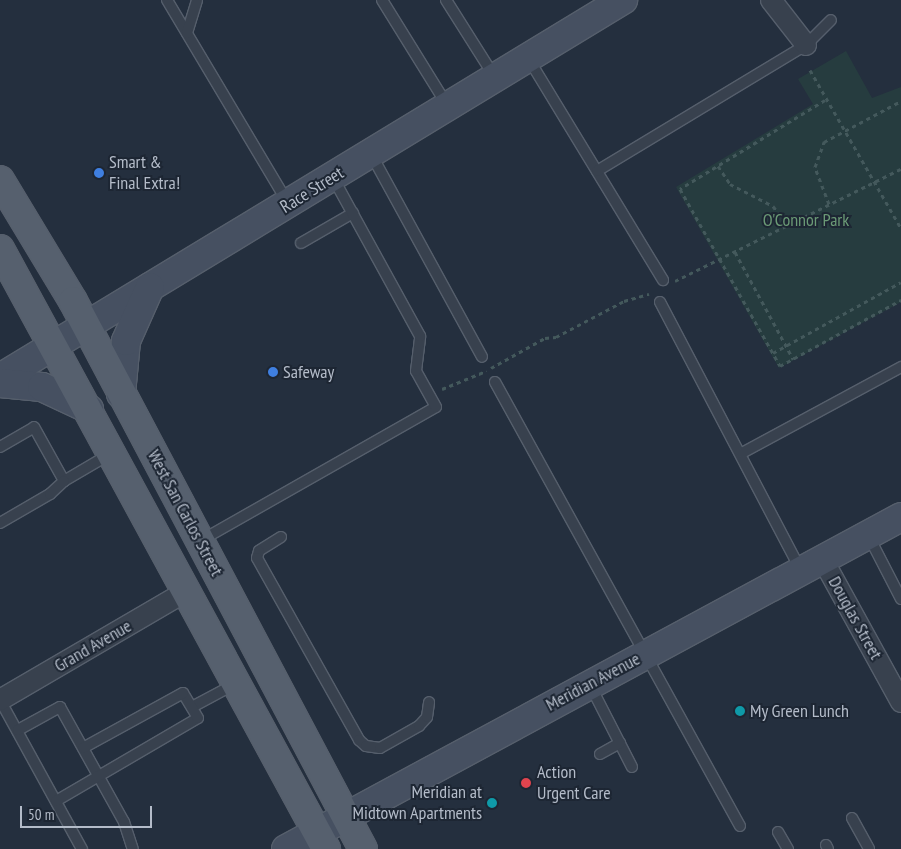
<!DOCTYPE html>
<html>
<head>
<meta charset="utf-8">
<style>
  body { margin:0 }
  #map { position:relative; width:901px; height:849px; overflow:hidden; background:#242f3e; font-family:"PT Sans Narrow",sans-serif }
  div>[style] { position:absolute }
  .green>* { inset:0; background:#263c3f }
  .path>* { height:3px; margin-top:-1.5px; transform-origin:0; background:repeating-linear-gradient(90deg,#44595c 0 4px,transparent 0 8px) }
  .roads { filter:drop-shadow(1px 0 #565f6c) drop-shadow(-1px 0 #565f6c) drop-shadow(0 1px #565f6c) drop-shadow(0 -1px #565f6c) }
  .service>* { height:10px; margin:-5px; padding:0 5px; transform-origin:5px; border-radius:5px; background:#38414e }
  .minor>* { height:20px; margin:-10px; padding:0 10px; transform-origin:10px; border-radius:10px; background:#38414e }
  .secondary>* { height:28px; margin:-14px; padding:0 14px; transform-origin:14px; border-radius:14px; background:#465061 }
  .primary>* { height:28px; margin:-14px; padding:0 14px; transform-origin:14px; border-radius:14px; background:#56606e }
  .dots>* { width:14px; height:14px; translate:-50% -50%; box-sizing:border-box; border:2px solid #1d2633; border-radius:50% }
  span { translate:-50% -50%; white-space:nowrap; text-align:center; line-height:1.15; -webkit-text-stroke:4px #1d2633; paint-order:stroke }
  .poi-label { font-size:18px; color:#b4bcc9 }
  .left { translate:0 -50%; text-align:left }
  .right { translate:-100% -50%; text-align:right }
  .street-label { font-size:18px; color:#b4bcc9 }
  .park-label { font-size:18px; color:#6b9a76 }
  .scale { position:absolute; left:20px; top:806px; width:132px; height:22px; box-sizing:border-box; border:2px solid #b4bcc9; border-top:0; padding-left:6px; font-size:15px; line-height:18px; white-space:nowrap; color:#b4bcc9; -webkit-text-stroke:4px #1d2633; paint-order:stroke }
</style>
</head>
<body>
<div id="map">
  <div class="green">
    <i style="clip-path:polygon(846px 51px,872px 98px,901px 87px,901px 302px,779px 368px,676px 187px,813px 104px,798px 79px)"></i>
  </div>
  <div class="path">
    <i style="left:810px;top:70px;width:182px;rotate:60.1deg"></i>
    <i style="left:825px;top:100px;width:170px;rotate:148.5deg"></i>
    <i style="left:680px;top:189px;width:203px;rotate:60.5deg"></i>
    <i style="left:780px;top:366px;width:138px;rotate:-28.6deg"></i>
    <i style="left:718px;top:166px;width:22px;rotate:56deg"></i>
    <i style="left:730px;top:184px;width:48px;rotate:27.1deg"></i>
    <i style="left:773px;top:206px;width:24px;rotate:54deg"></i>
    <i style="left:829px;top:204px;width:40px;rotate:-111deg"></i>
    <i style="left:815px;top:167px;width:27px;rotate:-70deg"></i>
    <i style="left:824px;top:142px;width:87px;rotate:-28deg"></i>
    <i style="left:735px;top:252px;width:122px;rotate:61.5deg"></i>
    <i style="left:675px;top:281px;width:252px;rotate:-26.4deg"></i>
    <i style="left:773px;top:353px;width:146px;rotate:-29deg"></i>
    <i style="left:491px;top:368px;width:62px;rotate:-29.1deg"></i>
    <i style="left:545px;top:338px;width:11px;rotate:-5deg"></i>
    <i style="left:556px;top:337px;width:77px;rotate:-27.9deg"></i>
    <i style="left:624px;top:301px;width:26px;rotate:-16deg"></i>
    <i style="left:442px;top:389px;width:48px;rotate:-22.2deg"></i>
  </div>
  <div class="roads">
    <div class="service">
      <i style="left:167px;top:0;width:236px;rotate:59.2deg"></i>
      <i style="left:382px;top:0;width:123px;rotate:58.2deg"></i>
      <i style="left:446px;top:0;width:90px;rotate:57.7deg"></i>
      <i style="left:187px;top:33px;width:34px;rotate:-73deg"></i>
      <i style="left:528px;top:58px;width:260px;rotate:58.7deg"></i>
      <i style="left:371px;top:154px;width:231px;rotate:61.3deg"></i>
      <i style="left:597px;top:171px;width:244px;rotate:-31.1deg"></i>
      <i style="left:806px;top:45px;width:35px;rotate:-45deg"></i>
      <i style="left:301px;top:243px;width:60px;rotate:-30deg"></i>
      <i style="left:660px;top:302px;width:303px;rotate:62.3deg"></i>
      <i style="left:495px;top:382px;width:507px;rotate:61.11deg"></i>
      <i style="left:0;top:447px;width:39px;rotate:-30deg"></i>
      <i style="left:34px;top:427px;width:62px;rotate:60.9deg"></i>
      <i style="left:64px;top:481px;width:53px;rotate:-30.4deg"></i>
      <i style="left:742px;top:453px;width:181px;rotate:-28.4deg"></i>
      <i style="left:0;top:523px;width:58px;rotate:-30.1deg"></i>
      <i style="left:50px;top:494px;width:19px;rotate:-43deg"></i>
      <i style="left:868px;top:535px;width:72px;rotate:62.7deg"></i>
      <i style="left:281px;top:537px;width:26px;rotate:148deg"></i>
      <i style="left:259px;top:551px;width:7px;rotate:106deg"></i>
      <i style="left:257px;top:558px;width:209px;rotate:60.7deg"></i>
      <i style="left:359px;top:740px;width:9px;rotate:41deg"></i>
      <i style="left:366px;top:746px;width:14px;rotate:8deg"></i>
      <i style="left:380px;top:748px;width:45px;rotate:-29.4deg"></i>
      <i style="left:419px;top:726px;width:12px;rotate:-48deg"></i>
      <i style="left:427px;top:717px;width:15px;rotate:-82deg"></i>
      <i style="left:200px;top:541px;width:271px;rotate:-29.6deg"></i>
      <i style="left:436px;top:407px;width:41px;rotate:-119.1deg"></i>
      <i style="left:416px;top:371px;width:35px;rotate:-83deg"></i>
      <i style="left:420px;top:336px;width:180px;rotate:-118.8deg"></i>
      <i style="left:590px;top:685px;width:92px;rotate:62.9deg"></i>
      <i style="left:0;top:700px;width:170px;rotate:61.2deg"></i>
      <i style="left:192px;top:707px;width:49px;rotate:-28.1deg"></i>
      <i style="left:18px;top:730px;width:48px;rotate:-28.7deg"></i>
      <i style="left:60px;top:707px;width:132px;rotate:60.9deg"></i>
      <i style="left:124px;top:822px;width:28px;rotate:72deg"></i>
      <i style="left:600px;top:754px;width:23px;rotate:-29deg"></i>
      <i style="left:56px;top:801px;width:164px;rotate:-30.3deg"></i>
      <i style="left:198px;top:718px;width:29px;rotate:-121deg"></i>
      <i style="left:183px;top:693px;width:114px;rotate:151.2deg"></i>
      <i style="left:852px;top:818px;width:35px;rotate:61deg"></i>
      <i style="left:778px;top:832px;width:20px;rotate:60deg"></i>
      <i style="left:826px;top:845px;width:4px;rotate:63deg"></i>
    </div>
    <div class="minor">
      <i style="left:771px;top:0;width:57px;rotate:52.1deg"></i>
      <i style="left:823px;top:560px;width:162px;rotate:61.2deg"></i>
      <i style="left:0;top:700px;width:214px;rotate:-30.3deg"></i>
    </div>
    <div class="secondary">
      <i style="left:0;top:378px;width:729px;rotate:-31.25deg"></i>
      <i style="left:0;top:383px;width:42px;rotate:5.4deg"></i>
      <i style="left:42px;top:387px;width:52px;rotate:25.1deg"></i>
      <i style="left:121px;top:394px;width:53px;rotate:-84.6deg"></i>
      <i style="left:126px;top:341px;width:59px;rotate:-66deg"></i>
      <i style="left:286px;top:849px;width:699px;rotate:-28.36deg"></i>
    </div>
    <div class="primary">
      <i style="left:0;top:180px;width:141px;rotate:58.9deg"></i>
      <i style="left:73px;top:301px;width:620px;rotate:62.11deg"></i>
      <i style="left:0;top:249px;width:683px;rotate:61.48deg"></i>
    </div>
  </div>
  <div class="dots">
    <i style="left:99px;top:173px;background:#3f7fe0"></i>
    <i style="left:273px;top:372px;background:#3f7fe0"></i>
    <i style="left:740px;top:711px;background:#0f9aa8"></i>
    <i style="left:526px;top:783px;background:#e0444e"></i>
    <i style="left:492px;top:803px;background:#0f9aa8"></i>
  </div>
  <div class="poi-label">
    <span class="left" style="left:109px;top:173px">Smart &amp;<br>Final Extra!</span>
    <span class="left" style="left:283px;top:372px">Safeway</span>
    <span class="left" style="left:750px;top:711px">My Green Lunch</span>
    <span class="left" style="left:537px;top:783px">Action<br>Urgent Care</span>
    <span class="right" style="left:482px;top:803px">Meridian at<br>Midtown Apartments</span>
  </div>
  <div class="street-label">
    <span style="left:312px;top:190px;rotate:-32deg">Race Street</span>
    <span style="left:185px;top:513px;rotate:62deg">West San Carlos Street</span>
    <span style="left:855px;top:618px;rotate:61deg">Douglas Street</span>
    <span style="left:93px;top:646px;rotate:-30deg">Grand Avenue</span>
    <span style="left:593px;top:682px;rotate:-28deg">Meridian Avenue</span>
  </div>
  <div class="park-label">
    <span style="left:806px;top:220px">O'Connor Park</span>
  </div>
  <div class="scale">50 m</div>
</div>
</body>
</html>
